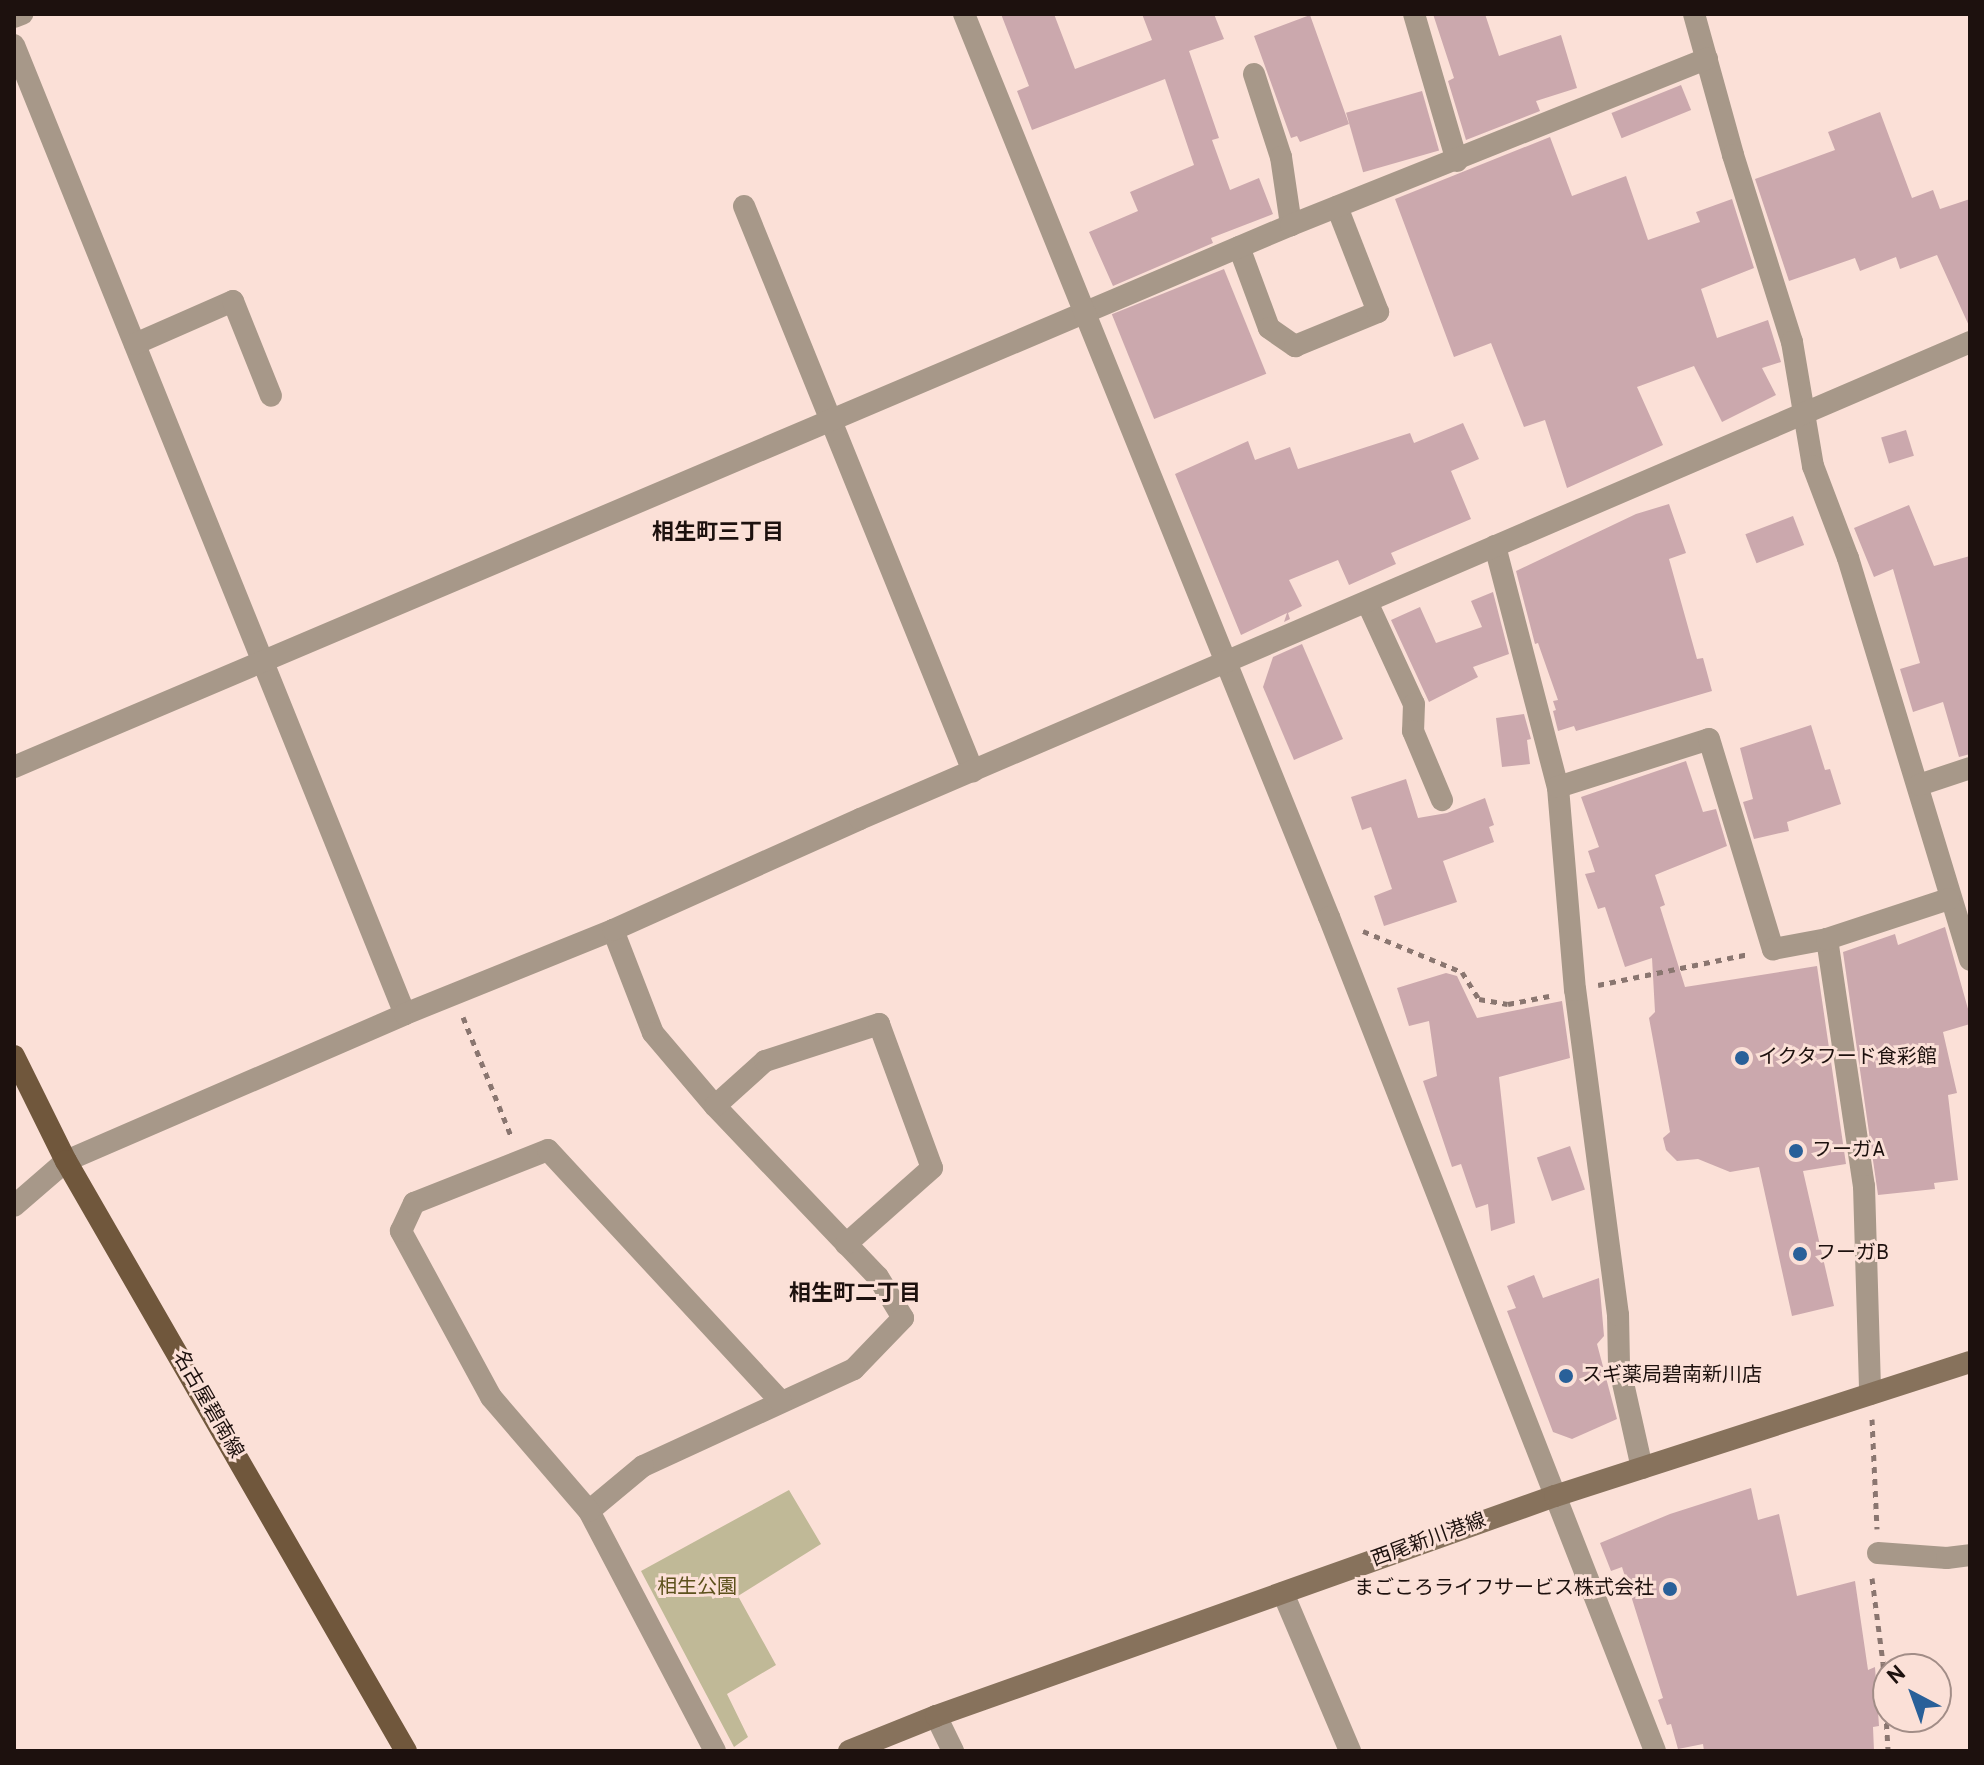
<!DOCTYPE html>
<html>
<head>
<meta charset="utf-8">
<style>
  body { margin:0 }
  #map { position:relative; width:1984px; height:1765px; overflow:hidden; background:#fbe0d7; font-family:Overpass,"Noto Sans JP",sans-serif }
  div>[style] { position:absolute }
  .green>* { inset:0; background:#c0b997 }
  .building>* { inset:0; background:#cba8ad; transform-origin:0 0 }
  .path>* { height:5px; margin-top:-2.5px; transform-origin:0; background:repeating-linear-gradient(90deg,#8a7670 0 6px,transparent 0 12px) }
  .minor>* { height:22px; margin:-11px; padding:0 11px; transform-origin:11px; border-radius:11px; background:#a79889 }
  .tertiary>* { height:22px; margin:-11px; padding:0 11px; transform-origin:11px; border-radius:11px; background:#a79889 }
  .secondary>* { height:22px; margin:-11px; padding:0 11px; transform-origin:11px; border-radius:11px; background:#87725c }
  .primary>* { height:22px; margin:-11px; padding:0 11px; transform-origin:11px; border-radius:11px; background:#70573c }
  .dots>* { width:22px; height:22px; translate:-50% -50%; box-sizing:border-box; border:4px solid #fbe0d7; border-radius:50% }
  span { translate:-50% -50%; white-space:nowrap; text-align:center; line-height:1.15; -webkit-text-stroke:6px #fbe0d7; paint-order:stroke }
  .poi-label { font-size:20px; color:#1d110e }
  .left { translate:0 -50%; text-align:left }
  .right { translate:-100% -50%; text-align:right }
  .street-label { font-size:20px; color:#1d110e }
  .park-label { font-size:20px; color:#5d511c }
  .neighbourhood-label { font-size:22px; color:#1d110e; font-weight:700 }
  .frame { position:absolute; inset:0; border:16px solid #1d110e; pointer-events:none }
  .north { position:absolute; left:1872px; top:1653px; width:80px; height:80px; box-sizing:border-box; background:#fbe0d7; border:2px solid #a28d87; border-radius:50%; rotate:319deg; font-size:22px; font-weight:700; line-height:32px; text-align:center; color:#1d110e }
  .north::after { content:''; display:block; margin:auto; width:28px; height:36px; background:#296099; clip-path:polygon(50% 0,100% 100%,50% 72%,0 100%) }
</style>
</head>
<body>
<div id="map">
  <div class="green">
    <i style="clip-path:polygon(789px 1490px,821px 1544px,738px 1596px,776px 1665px,727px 1694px,748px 1737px,734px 1747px,641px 1571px)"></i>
  </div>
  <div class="building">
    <i style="clip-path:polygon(1001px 14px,1054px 14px,1075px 69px,1152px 40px,1142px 14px,1214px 14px,1224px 39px,1189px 51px,1219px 138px,1212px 140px,1230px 190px,1259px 178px,1273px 214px,1211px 238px,1213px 243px,1113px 286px,1089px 232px,1138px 211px,1130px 192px,1194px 165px,1165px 79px,1032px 130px,1017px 91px,1029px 86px)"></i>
    <i style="clip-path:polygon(1433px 14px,1485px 14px,1499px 56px,1561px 35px,1577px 88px,1536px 101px,1540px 111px,1466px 140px,1448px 81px,1454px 78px)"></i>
    <i style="clip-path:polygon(1310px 15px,1349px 124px,1300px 142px,1297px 136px,1291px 138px,1254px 36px)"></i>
    <i style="left:1681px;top:85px;width:27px;height:75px;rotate:68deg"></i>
    <i style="left:1422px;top:91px;width:62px;height:79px;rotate:74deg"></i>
    <i style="clip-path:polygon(1880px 112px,1912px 198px,1933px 190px,1940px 209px,1970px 199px,1970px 328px,1937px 255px,1900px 269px,1896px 257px,1860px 271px,1855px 258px,1789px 281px,1755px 179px,1835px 150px,1828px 132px)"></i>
    <i style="clip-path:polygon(1550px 137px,1572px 196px,1626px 176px,1648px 240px,1700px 222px,1696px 212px,1732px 199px,1754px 268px,1701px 289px,1717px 338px,1768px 320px,1781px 362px,1762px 368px,1776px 395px,1722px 422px,1694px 366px,1637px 387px,1663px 445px,1567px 488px,1545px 420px,1524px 427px,1491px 343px,1454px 357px,1395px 199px)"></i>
    <i style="left:1224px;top:269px;width:113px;height:121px;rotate:68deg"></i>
    <i style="clip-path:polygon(1463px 423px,1479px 459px,1451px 471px,1471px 519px,1391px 553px,1396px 564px,1349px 585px,1338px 560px,1289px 580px,1302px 606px,1288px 613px,1290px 619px,1284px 622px,1287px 613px,1241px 635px,1175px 474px,1248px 441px,1255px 460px,1290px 447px,1298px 469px,1410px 433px,1414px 443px)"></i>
    <i style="left:1906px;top:430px;width:27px;height:26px;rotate:73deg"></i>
    <i style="clip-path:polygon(1669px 504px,1686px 553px,1669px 559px,1697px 659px,1703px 658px,1712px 691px,1576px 731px,1574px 726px,1558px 731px,1553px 711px,1556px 710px,1553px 701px,1558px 700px,1538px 643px,1535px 644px,1516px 571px,1636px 514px)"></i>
    <i style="clip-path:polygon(1909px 505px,1934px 566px,1970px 556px,1970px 754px,1959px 757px,1943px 702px,1913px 712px,1900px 669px,1920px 663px,1893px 569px,1874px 577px,1854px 528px)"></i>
    <i style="left:1793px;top:516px;width:31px;height:51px;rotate:69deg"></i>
    <i style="clip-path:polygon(1493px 592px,1509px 654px,1473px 667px,1478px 677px,1429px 702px,1391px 620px,1420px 607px,1436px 643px,1482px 627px,1471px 601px)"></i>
    <i style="clip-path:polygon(1302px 644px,1343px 739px,1294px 760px,1263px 687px,1273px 657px)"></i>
    <i style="clip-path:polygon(1524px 714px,1531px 739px,1527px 740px,1530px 764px,1502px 767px,1496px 718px)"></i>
    <i style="clip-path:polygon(1811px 725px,1825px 770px,1830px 769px,1841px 804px,1787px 822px,1789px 831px,1754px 839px,1743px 802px,1753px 799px,1740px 748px)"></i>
    <i style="clip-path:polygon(1686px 761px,1703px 812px,1716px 809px,1727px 846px,1655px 875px,1665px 905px,1660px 907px,1685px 987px,1817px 966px,1846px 1164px,1803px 1171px,1834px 1306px,1792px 1316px,1759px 1167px,1730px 1172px,1698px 1159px,1677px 1161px,1666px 1150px,1663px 1138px,1670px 1132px,1649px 1018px,1655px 1012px,1652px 958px,1625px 967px,1605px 907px,1598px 909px,1585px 874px,1595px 872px,1588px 851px,1599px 847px,1581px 797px)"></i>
    <i style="clip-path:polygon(1406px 779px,1418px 818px,1447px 813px,1485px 798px,1494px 825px,1489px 827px,1494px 842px,1443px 861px,1457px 902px,1384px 926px,1374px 896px,1392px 889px,1371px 827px,1362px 830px,1351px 797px)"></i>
    <i style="clip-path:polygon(1945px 927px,1970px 1016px,1970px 1024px,1943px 1032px,1957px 1093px,1948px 1095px,1958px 1180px,1934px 1183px,1935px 1189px,1878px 1195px,1843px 952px,1895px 934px,1898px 945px)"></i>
    <i style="clip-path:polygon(1446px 973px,1457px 976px,1477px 1018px,1562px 1001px,1570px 1058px,1499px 1077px,1515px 1223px,1491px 1231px,1488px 1204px,1476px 1208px,1461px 1164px,1452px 1167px,1423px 1081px,1437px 1076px,1429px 1021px,1409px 1026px,1397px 988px)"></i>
    <i style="left:1570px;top:1146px;width:46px;height:35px;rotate:71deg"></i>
    <i style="clip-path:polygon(1534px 1275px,1543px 1298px,1599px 1278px,1604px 1336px,1597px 1344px,1617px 1419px,1572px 1439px,1553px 1432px,1507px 1311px,1516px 1308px,1507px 1286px)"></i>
    <i style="clip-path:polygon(1751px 1488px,1758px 1520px,1779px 1514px,1797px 1596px,1855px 1581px,1868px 1670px,1875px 1667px,1879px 1726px,1873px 1727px,1874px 1751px,1704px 1751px,1703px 1744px,1678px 1749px,1671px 1724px,1667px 1725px,1658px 1700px,1663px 1698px,1622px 1567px,1611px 1571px,1600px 1543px,1670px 1514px)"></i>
  </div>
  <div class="path">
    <i style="left:1363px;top:931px;width:107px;rotate:22.5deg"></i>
    <i style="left:1462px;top:972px;width:32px;rotate:58deg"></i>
    <i style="left:1479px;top:999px;width:29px;rotate:10deg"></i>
    <i style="left:1508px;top:1004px;width:42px;rotate:-11deg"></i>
    <i style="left:1598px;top:985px;width:154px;rotate:-11.6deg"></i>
    <i style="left:463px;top:1017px;width:131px;rotate:68deg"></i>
    <i style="left:1872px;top:1419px;width:110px;rotate:87.4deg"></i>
    <i style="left:1872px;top:1578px;width:86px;rotate:82.6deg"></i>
    <i style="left:1883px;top:1663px;width:88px;rotate:86.7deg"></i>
  </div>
  <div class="minor">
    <i style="left:1414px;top:14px;width:153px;rotate:73.7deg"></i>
    <i style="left:1694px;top:14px;width:146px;rotate:74.5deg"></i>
    <i style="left:1733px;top:155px;width:196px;rotate:72.5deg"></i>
    <i style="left:1792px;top:342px;width:126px;rotate:80.4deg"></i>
    <i style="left:1813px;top:466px;width:98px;rotate:69.2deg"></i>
    <i style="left:1848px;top:558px;width:420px;rotate:73.1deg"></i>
    <i style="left:14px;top:17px;width:9px;rotate:-21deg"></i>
    <i style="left:14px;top:45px;width:1045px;rotate:68.03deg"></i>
    <i style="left:1254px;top:74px;width:87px;rotate:72deg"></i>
    <i style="left:1281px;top:157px;width:69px;rotate:81.6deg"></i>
    <i style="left:744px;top:206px;width:610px;rotate:67.94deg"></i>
    <i style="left:1239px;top:247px;width:86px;rotate:69.7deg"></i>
    <i style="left:1269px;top:328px;width:32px;rotate:35deg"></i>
    <i style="left:1295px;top:346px;width:90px;rotate:-22.3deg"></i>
    <i style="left:1378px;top:312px;width:113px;rotate:-111.3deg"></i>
    <i style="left:135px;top:344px;width:107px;rotate:-23.7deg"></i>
    <i style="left:233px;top:301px;width:102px;rotate:68.2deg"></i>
    <i style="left:1495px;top:546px;width:249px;rotate:75.4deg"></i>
    <i style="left:1367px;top:602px;width:112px;rotate:65.3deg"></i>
    <i style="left:1414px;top:704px;width:27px;rotate:92deg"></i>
    <i style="left:1413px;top:731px;width:75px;rotate:67.2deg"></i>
    <i style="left:14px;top:767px;width:1387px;rotate:-23deg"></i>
    <i style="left:1291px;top:225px;width:448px;rotate:-21.8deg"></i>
    <i style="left:1919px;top:785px;width:54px;rotate:-18.4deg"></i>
    <i style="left:613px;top:930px;width:110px;rotate:68.8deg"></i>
    <i style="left:653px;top:1033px;width:96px;rotate:49.7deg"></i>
    <i style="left:715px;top:1106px;width:236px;rotate:46.4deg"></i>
    <i style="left:878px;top:1277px;width:48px;rotate:58.6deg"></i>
    <i style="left:903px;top:1318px;width:71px;rotate:133.9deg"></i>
    <i style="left:854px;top:1369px;width:232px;rotate:155.3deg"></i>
    <i style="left:643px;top:1466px;width:70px;rotate:140.2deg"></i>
    <i style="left:589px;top:1511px;width:271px;rotate:62.3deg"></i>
    <i style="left:1827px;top:939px;width:250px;rotate:81.5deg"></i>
    <i style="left:1864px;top:1186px;width:208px;rotate:88.3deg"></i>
    <i style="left:715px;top:1106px;width:67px;rotate:-42deg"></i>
    <i style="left:765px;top:1061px;width:120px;rotate:-18deg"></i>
    <i style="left:879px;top:1024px;width:153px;rotate:69.8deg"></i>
    <i style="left:932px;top:1168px;width:115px;rotate:138.5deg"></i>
    <i style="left:14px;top:1206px;width:69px;rotate:-40.9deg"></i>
    <i style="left:1642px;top:1468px;width:106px;rotate:-102.6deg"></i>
    <i style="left:1619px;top:1365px;width:50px;rotate:-91.1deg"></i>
    <i style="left:1618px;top:1315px;width:328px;rotate:-97.5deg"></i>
    <i style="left:1575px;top:990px;width:204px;rotate:-94.8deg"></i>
    <i style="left:1558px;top:787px;width:158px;rotate:-17.6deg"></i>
    <i style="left:1709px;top:739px;width:220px;rotate:73.1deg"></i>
    <i style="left:1773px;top:949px;width:55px;rotate:-10.5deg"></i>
    <i style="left:1827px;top:939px;width:128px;rotate:-18.2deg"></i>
    <i style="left:589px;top:1511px;width:150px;rotate:-130.7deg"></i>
    <i style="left:491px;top:1397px;width:189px;rotate:-118.5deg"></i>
    <i style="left:401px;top:1231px;width:31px;rotate:-65deg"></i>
    <i style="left:414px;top:1203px;width:144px;rotate:-21.6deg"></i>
    <i style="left:548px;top:1150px;width:343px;rotate:47.2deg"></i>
    <i style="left:1878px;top:1553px;width:69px;rotate:4.1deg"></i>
    <i style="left:1947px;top:1558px;width:23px;rotate:-7deg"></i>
    <i style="left:1283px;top:1593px;width:172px;rotate:67deg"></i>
    <i style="left:936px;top:1716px;width:39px;rotate:64deg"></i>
  </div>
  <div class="tertiary">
    <i style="left:964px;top:14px;width:974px;rotate:67.99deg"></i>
    <i style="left:1329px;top:917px;width:895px;rotate:68.65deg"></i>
    <i style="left:66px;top:1161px;width:369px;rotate:-23.4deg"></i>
    <i style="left:405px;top:1014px;width:224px;rotate:-22deg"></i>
    <i style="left:613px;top:930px;width:271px;rotate:-24.2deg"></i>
    <i style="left:860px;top:819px;width:1208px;rotate:-23.25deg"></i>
  </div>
  <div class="secondary">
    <i style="left:849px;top:1751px;width:94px;rotate:-21.9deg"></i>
    <i style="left:936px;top:1716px;width:657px;rotate:-19.57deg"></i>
    <i style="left:1555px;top:1496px;width:436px;rotate:-17.9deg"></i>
  </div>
  <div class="primary">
    <i style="left:14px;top:1056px;width:117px;rotate:63.7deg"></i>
    <i style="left:66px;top:1161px;width:681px;rotate:60.05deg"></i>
  </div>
  <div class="dots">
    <i style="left:1742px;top:1058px;background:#296099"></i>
    <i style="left:1796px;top:1151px;background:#296099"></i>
    <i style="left:1800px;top:1254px;background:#296099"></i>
    <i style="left:1566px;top:1376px;background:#296099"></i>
    <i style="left:1670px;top:1589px;background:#296099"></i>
  </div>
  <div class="poi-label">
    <span class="left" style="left:1758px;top:1058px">イクタフード食彩館</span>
    <span class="left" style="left:1812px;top:1151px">フーガA</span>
    <span class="left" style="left:1816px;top:1254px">フーガB</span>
    <span class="left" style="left:1582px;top:1376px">スギ薬局碧南新川店</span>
    <span class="right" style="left:1654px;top:1589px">まごころライフサービス株式会社</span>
  </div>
  <div class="street-label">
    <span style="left:207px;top:1405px;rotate:60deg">名古屋碧南線</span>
    <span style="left:1429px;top:1541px;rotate:-20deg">西尾新川港線</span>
  </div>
  <div class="park-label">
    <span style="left:697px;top:1588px">相生公園</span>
  </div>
  <div class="neighbourhood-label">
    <span style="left:718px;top:534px">相生町三丁目</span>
    <span style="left:855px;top:1295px">相生町二丁目</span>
  </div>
  <div class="frame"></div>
  <div class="north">N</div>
</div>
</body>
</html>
